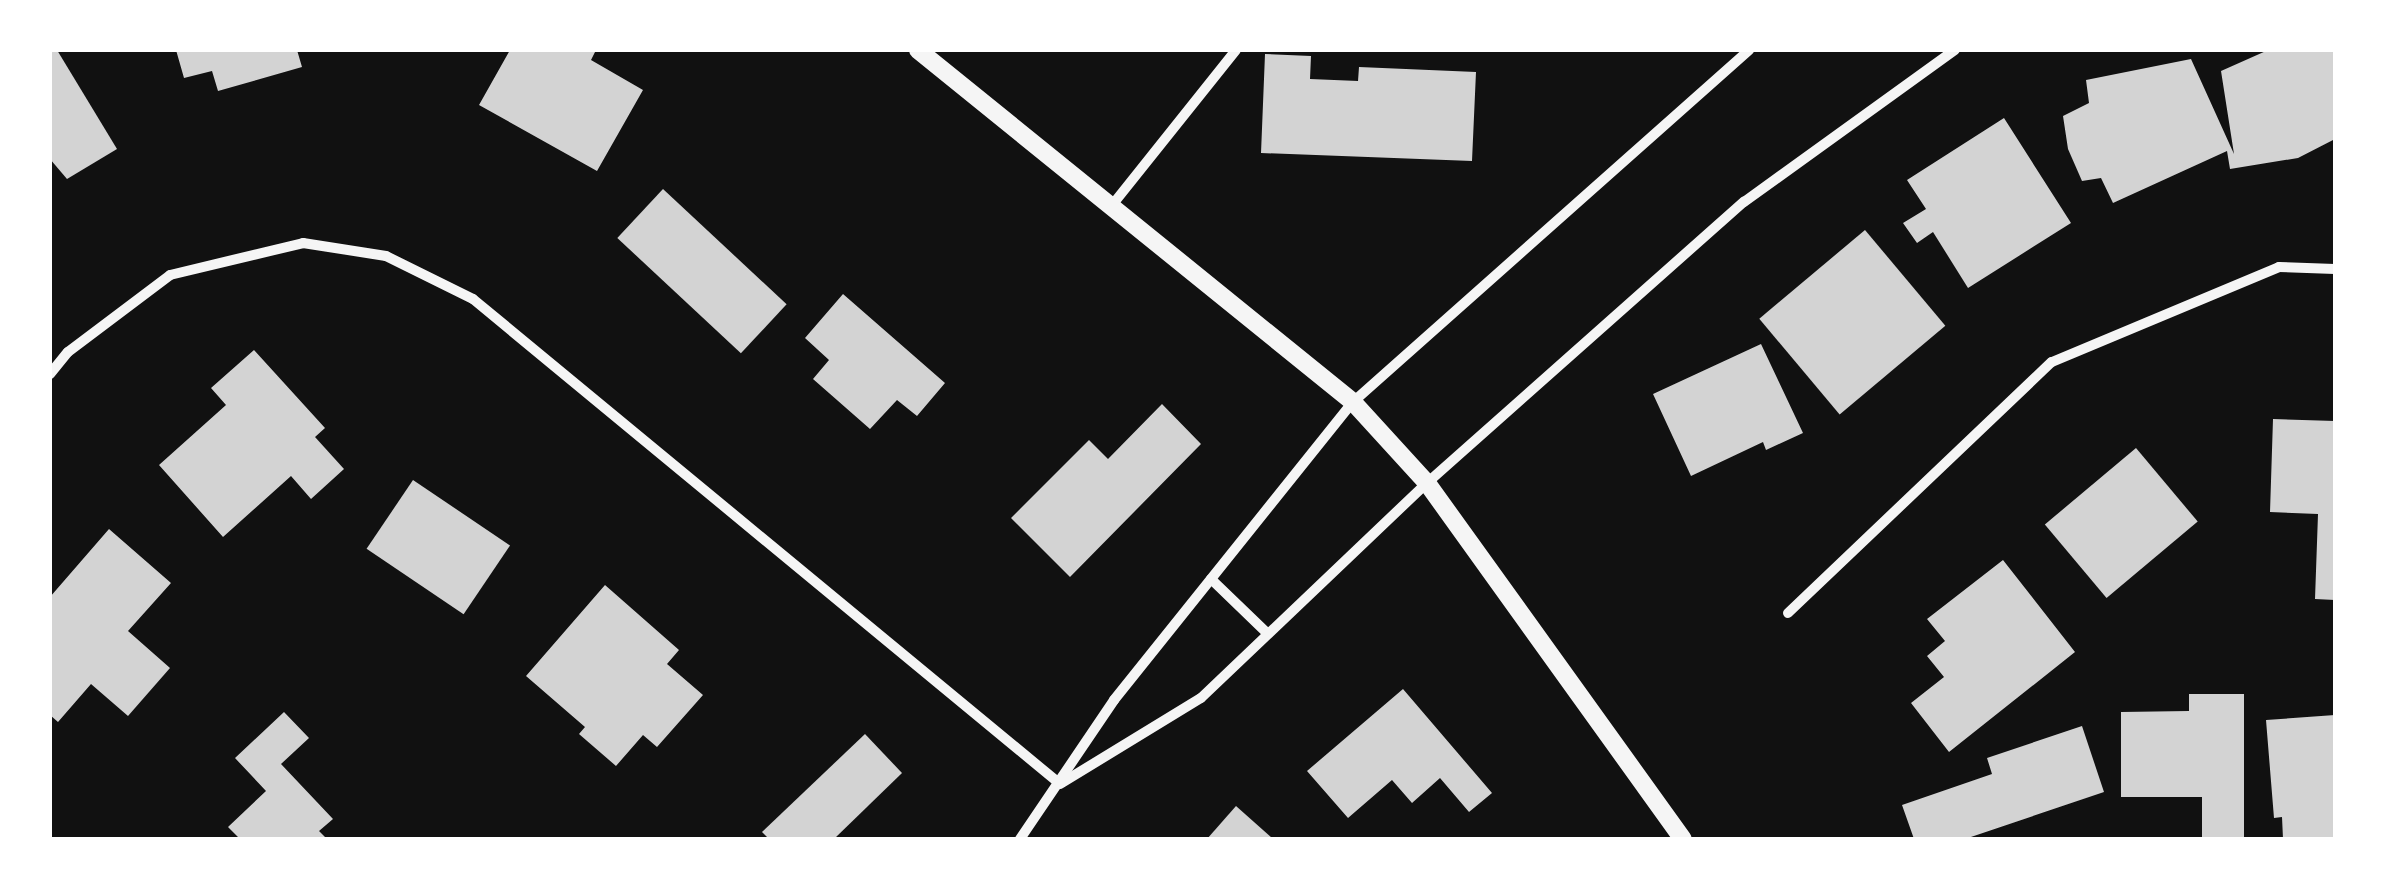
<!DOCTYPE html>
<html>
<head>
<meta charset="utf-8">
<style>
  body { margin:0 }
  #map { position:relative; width:2385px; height:889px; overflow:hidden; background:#111; font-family:"Public Sans",sans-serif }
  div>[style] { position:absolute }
  .building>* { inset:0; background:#d3d3d3; transform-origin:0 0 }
  .minor>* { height:10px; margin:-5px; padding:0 5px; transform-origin:5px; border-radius:5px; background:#f5f5f5 }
  .tertiary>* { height:18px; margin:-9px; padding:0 9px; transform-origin:9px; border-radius:9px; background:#f5f5f5 }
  span { translate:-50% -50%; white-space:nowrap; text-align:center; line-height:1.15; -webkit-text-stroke:9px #fff; paint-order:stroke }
  .frame { position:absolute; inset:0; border:52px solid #fff; pointer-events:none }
</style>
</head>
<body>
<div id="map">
  <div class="building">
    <i style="clip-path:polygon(50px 50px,57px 50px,117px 149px,67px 179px,50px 159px)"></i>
    <i style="clip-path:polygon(176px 50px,297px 50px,302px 67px,218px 91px,212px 71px,184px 78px)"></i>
    <i style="clip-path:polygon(510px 50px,596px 50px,591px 60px,643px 90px,597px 171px,479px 105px)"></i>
    <i style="clip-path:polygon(2335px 50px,2335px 139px,2298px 158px,2230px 169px,2227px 151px,2113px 203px,2101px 178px,2082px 181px,2068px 149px,2063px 116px,2089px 103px,2086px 80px,2191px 59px,2234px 154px,2221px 71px,2266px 51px)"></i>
    <i style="clip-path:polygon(1265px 54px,1311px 56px,1310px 79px,1358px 81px,1359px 67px,1476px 72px,1472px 161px,1261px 153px)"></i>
    <i style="clip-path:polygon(2004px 118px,2071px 223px,1968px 288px,1933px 232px,1917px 243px,1903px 223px,1926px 209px,1907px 180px)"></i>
    <i style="left:663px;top:189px;width:169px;height:67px;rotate:43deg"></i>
    <i style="left:1865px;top:230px;width:125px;height:138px;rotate:50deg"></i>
    <i style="clip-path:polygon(843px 294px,945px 383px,917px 416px,897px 400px,870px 429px,813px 379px,829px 360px,805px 338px)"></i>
    <i style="clip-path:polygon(1761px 344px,1803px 433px,1766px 450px,1763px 442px,1691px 476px,1653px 394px)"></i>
    <i style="clip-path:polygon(254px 350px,325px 428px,315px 437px,344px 469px,311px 499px,291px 476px,223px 537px,159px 465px,226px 405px,211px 388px)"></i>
    <i style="clip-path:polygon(1162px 404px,1201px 444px,1070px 577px,1011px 518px,1089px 440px,1108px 459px)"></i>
    <i style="clip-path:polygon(2273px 419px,2335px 421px,2335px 600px,2315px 599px,2318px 514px,2270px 512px)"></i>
    <i style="left:2136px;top:448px;width:96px;height:119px;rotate:50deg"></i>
    <i style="left:413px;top:480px;width:117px;height:83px;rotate:34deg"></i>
    <i style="clip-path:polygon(109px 529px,171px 583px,128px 631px,170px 668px,128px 716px,91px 684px,58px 722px,50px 715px,50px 597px)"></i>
    <i style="clip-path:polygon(2003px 560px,2075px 652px,1949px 752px,1911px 703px,1944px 677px,1927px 656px,1945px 641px,1927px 619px)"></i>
    <i style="clip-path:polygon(605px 585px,679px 650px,667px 664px,703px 695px,657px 747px,643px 735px,616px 766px,579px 734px,585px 727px,526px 676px)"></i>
    <i style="clip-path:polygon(1403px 689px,1492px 793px,1469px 812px,1440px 778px,1412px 803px,1392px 780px,1348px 818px,1307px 771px)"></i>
    <i style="clip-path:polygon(2189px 694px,2244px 694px,2244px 839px,2202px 839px,2202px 797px,2121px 797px,2121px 712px,2189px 711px)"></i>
    <i style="clip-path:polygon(284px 712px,309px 738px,281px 764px,333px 819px,319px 831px,327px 839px,240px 839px,228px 827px,266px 791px,235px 758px)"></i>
    <i style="clip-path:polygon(2335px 715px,2335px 839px,2283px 839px,2282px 817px,2274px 818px,2266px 720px)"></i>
    <i style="clip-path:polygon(2082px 726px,2104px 792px,1965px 839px,1914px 839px,1902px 805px,1992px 774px,1987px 758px)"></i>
    <i style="clip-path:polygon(865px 734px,902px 773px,834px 839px,769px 839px,762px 832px)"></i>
    <i style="clip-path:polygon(1236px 806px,1273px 839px,1207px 839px)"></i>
  </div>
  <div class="minor">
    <i style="left:1113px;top:204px;width:197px;rotate:-51.4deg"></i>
    <i style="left:50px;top:374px;width:28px;rotate:-51deg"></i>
    <i style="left:68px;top:352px;width:128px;rotate:-37deg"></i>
    <i style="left:170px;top:275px;width:137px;rotate:-13.5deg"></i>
    <i style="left:303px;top:243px;width:84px;rotate:8.9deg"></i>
    <i style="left:386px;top:256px;width:97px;rotate:26.3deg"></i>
    <i style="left:473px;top:299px;width:761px;rotate:39.56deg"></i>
    <i style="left:1211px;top:579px;width:78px;rotate:44deg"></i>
    <i style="left:1788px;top:613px;width:364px;rotate:-43.6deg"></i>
    <i style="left:2052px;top:362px;width:246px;rotate:-22.7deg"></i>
    <i style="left:2279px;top:267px;width:56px;rotate:2deg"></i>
    <i style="left:1060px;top:784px;width:165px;rotate:-31.4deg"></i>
    <i style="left:1201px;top:698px;width:312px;rotate:-43.6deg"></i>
    <i style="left:1427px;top:483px;width:424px;rotate:-41.6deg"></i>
    <i style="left:1744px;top:202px;width:260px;rotate:-35.8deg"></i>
    <i style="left:1020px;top:839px;width:168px;rotate:-55.9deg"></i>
    <i style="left:1114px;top:700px;width:382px;rotate:-51.3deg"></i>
    <i style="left:1353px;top:402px;width:530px;rotate:-41.63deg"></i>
  </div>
  <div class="tertiary">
    <i style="left:918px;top:50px;width:560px;rotate:38.98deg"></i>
    <i style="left:1353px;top:402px;width:110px;rotate:47.6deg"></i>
    <i style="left:1427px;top:483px;width:438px;rotate:54.3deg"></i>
  </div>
  <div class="frame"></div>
</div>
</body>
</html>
